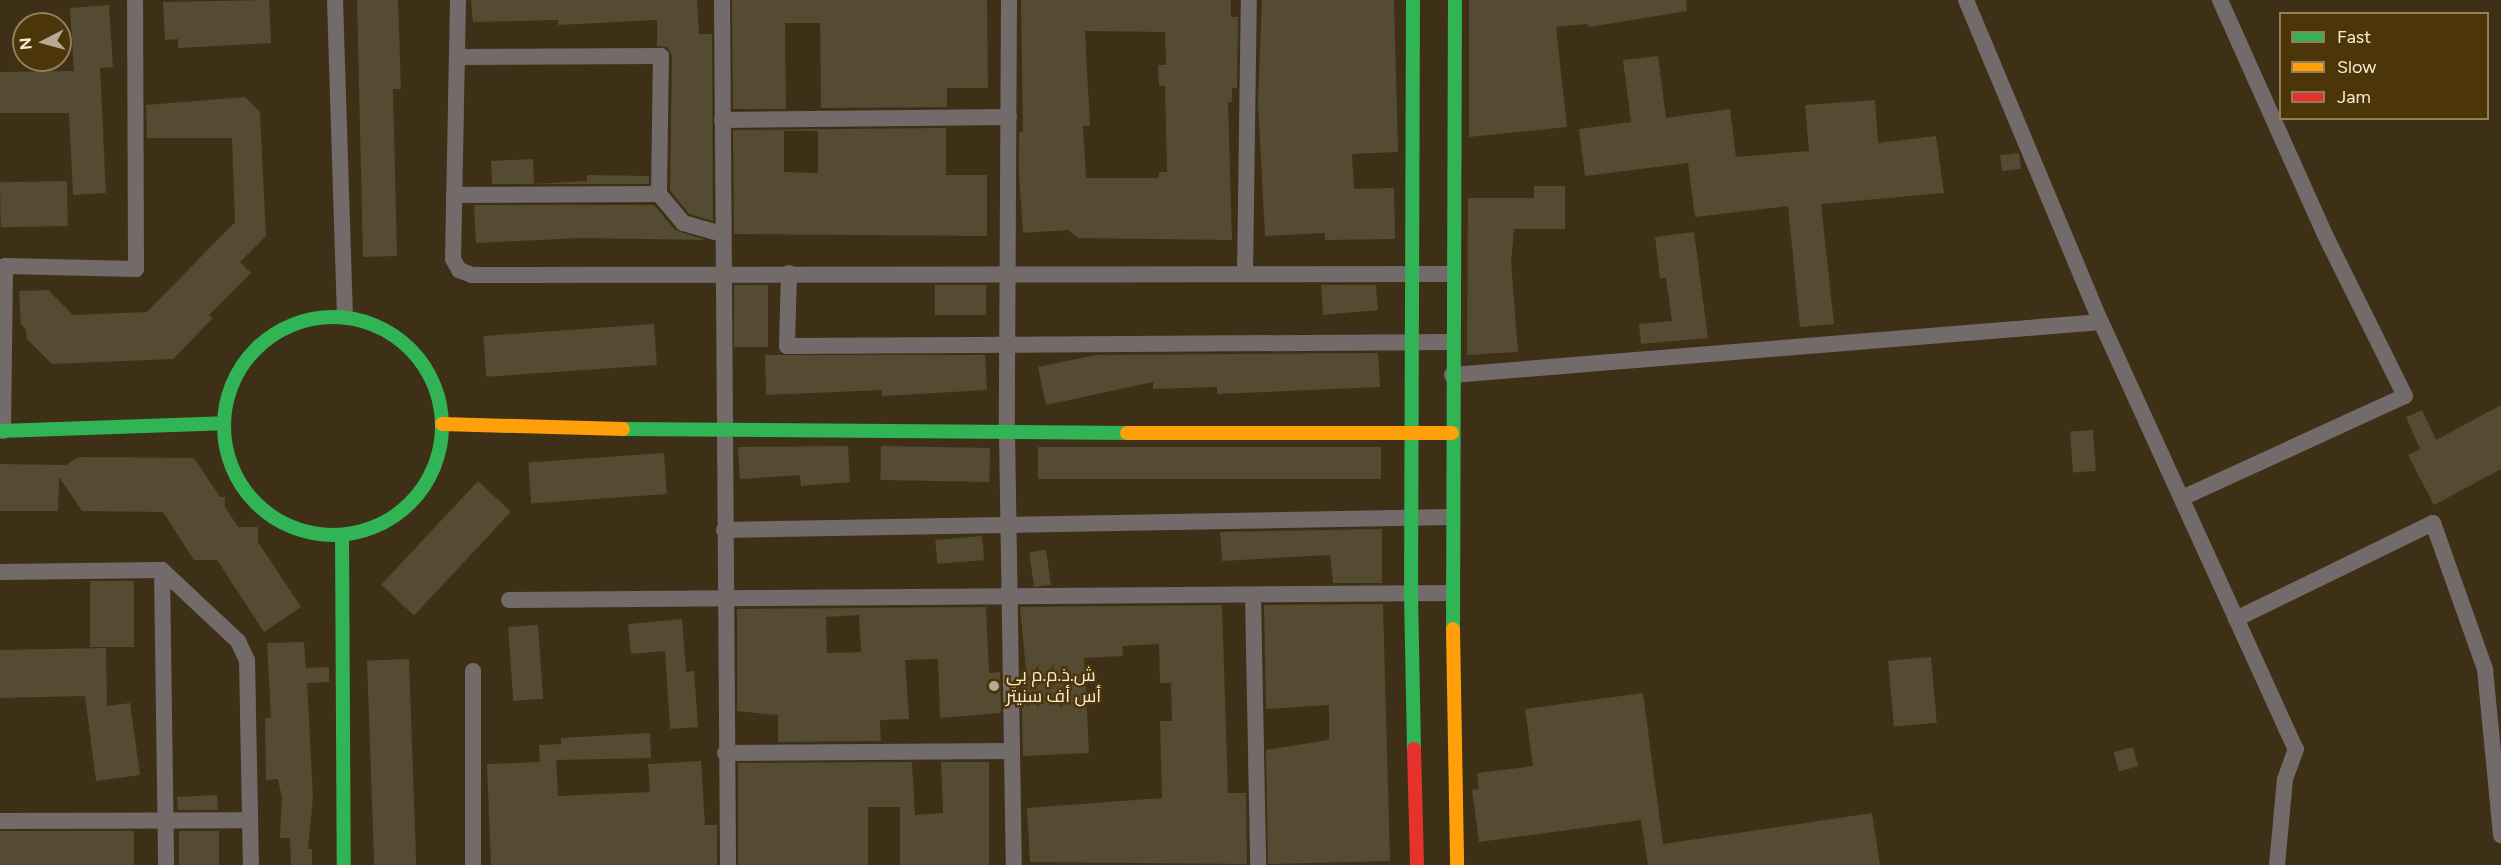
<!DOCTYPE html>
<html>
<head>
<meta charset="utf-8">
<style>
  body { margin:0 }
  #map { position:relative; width:2501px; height:865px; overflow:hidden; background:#3d3017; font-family:Figtree,Cairo,sans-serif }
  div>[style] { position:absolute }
  .building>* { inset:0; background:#544b32; transform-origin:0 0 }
  .street>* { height:16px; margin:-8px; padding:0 8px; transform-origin:8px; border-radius:8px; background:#736b6a }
  .fast>* { height:14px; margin:-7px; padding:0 7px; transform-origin:7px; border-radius:7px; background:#30b455 }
  .fast>.ring { margin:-7px; padding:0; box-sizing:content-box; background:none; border:14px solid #30b455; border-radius:50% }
  .slow>* { height:14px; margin:-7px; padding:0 7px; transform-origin:7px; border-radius:7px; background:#ff9f0a }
  .jam>* { height:14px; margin:-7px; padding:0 7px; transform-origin:7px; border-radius:7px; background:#e5322d }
  .dots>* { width:16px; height:16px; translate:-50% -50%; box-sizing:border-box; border:3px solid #4c3508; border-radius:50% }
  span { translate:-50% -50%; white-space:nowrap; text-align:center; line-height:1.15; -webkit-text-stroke:5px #4c3508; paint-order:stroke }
  .poi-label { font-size:18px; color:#f9ebd5 }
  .left { translate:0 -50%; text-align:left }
  .legend { position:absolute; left:2279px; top:12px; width:210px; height:108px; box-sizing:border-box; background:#4c3508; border:2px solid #917e5a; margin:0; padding:8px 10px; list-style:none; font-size:18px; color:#f9ebd5 }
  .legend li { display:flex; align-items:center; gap:12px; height:30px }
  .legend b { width:30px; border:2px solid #917e5a }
  .north { position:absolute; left:12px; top:12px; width:60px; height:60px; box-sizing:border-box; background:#4c3508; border:2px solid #917e5a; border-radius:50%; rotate:264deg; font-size:16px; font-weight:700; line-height:24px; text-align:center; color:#f9ebd5 }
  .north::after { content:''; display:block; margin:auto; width:21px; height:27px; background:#b7aa92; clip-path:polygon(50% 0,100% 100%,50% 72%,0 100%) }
</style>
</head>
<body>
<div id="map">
  <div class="building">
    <i style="clip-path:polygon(269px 0,271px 43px,178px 48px,178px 39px,165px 40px,163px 2px)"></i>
    <i style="clip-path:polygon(357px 0,398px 0,401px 89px,393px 89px,397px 256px,363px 257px)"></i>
    <i style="clip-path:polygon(471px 0,697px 0,699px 34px,712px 34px,713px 221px,689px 214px,670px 190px,672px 56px,667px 47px,657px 46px,657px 20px,558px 25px,558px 20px,473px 22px)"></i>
    <i style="clip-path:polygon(732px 0,987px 0,988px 88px,947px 88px,947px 107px,821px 108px,820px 23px,785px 23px,786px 109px,733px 109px)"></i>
    <i style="clip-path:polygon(evenodd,1021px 0,1231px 0,1231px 17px,1238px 17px,1237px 88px,1232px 88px,1232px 102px,1228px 102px,1232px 240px,1078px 238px,1068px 230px,1023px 233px,1019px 173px,1019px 132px,1023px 131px,1021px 0,1085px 31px,1165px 32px,1166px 65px,1158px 65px,1159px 86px,1165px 86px,1167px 172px,1159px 172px,1159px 178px,1086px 178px,1083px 126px,1090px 126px,1085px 31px)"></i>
    <i style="clip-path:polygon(1262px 0,1394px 0,1398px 152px,1352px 154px,1354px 189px,1394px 188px,1395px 239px,1325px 240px,1325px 233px,1265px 236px,1258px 102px)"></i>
    <i style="clip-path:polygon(1469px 0,1686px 0,1687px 11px,1589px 27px,1588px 24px,1556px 27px,1567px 127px,1469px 137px)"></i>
    <i style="clip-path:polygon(109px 5px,113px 67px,100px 68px,106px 193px,73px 195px,69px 113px,0 113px,0 72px,74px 71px,70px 8px)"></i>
    <i style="clip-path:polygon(1658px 56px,1666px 118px,1730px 109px,1736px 157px,1809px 151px,1805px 105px,1875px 100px,1878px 143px,1936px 136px,1944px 193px,1821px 204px,1834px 324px,1800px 327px,1788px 206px,1695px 217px,1688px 163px,1585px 176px,1579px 129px,1631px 122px,1623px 60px)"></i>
    <i style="clip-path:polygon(245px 97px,260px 112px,266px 236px,240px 262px,251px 273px,209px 315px,213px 318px,173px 359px,52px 364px,27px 339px,26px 330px,21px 324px,19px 291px,48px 290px,73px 315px,147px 312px,235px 222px,232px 138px,147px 138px,146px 105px)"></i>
    <i style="clip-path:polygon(evenodd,946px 128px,946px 175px,987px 175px,987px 236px,734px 234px,733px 130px,946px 128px,784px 131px,818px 131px,818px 173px,784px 172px,784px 131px)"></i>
    <i style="left:2019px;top:153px;width:16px;height:19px;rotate:83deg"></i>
    <i style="clip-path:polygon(533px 159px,534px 184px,587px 181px,587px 175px,649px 176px,649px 184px,479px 184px,492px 184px,491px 161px)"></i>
    <i style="left:67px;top:181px;width:45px;height:67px;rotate:89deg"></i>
    <i style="clip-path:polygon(1534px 186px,1565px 186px,1565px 229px,1514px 229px,1511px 262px,1518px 352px,1467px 355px,1468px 198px,1534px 198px)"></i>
    <i style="clip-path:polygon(474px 205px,654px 205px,675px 230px,706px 240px,582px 238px,476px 243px)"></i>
    <i style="clip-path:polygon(1694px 232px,1708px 338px,1641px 344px,1639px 324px,1672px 321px,1666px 278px,1660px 278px,1655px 237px)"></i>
    <i style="left:734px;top:285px;width:34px;height:62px"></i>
    <i style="left:935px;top:285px;width:51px;height:30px"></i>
    <i style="clip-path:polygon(1321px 285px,1376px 285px,1378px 310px,1323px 315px)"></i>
    <i style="left:654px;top:324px;width:41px;height:171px;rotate:86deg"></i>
    <i style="clip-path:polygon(1378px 353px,1380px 387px,1217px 394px,1217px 387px,1153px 389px,1153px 382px,1046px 405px,1038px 367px,1096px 355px)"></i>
    <i style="clip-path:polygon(765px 355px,985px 355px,987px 390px,882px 396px,882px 390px,766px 395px)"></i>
    <i style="clip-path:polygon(2501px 405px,2501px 469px,2434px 505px,2408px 455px,2420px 449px,2406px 417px,2422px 410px,2436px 440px)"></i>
    <i style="left:2093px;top:430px;width:41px;height:23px;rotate:86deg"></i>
    <i style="clip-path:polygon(848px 446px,850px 482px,801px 486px,800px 475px,740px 479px,738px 447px)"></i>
    <i style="left:881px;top:446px;width:109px;height:34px;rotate:1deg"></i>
    <i style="left:1038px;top:447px;width:343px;height:32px"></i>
    <i style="left:664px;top:453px;width:41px;height:136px;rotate:86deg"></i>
    <i style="clip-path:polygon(78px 457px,194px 458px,220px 497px,225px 497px,225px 507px,238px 527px,258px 527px,258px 542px,301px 607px,264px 632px,217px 560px,194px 560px,163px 512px,82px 511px,59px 477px,58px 511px,0 511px,0 464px,66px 465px)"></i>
    <i style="left:478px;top:481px;width:45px;height:142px;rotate:43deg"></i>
    <i style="clip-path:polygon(1382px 529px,1382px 583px,1333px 583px,1330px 555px,1222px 561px,1220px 532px)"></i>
    <i style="left:982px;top:536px;width:24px;height:47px;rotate:85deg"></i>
    <i style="left:1046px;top:550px;width:35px;height:17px;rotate:82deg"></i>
    <i style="left:90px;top:581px;width:44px;height:66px"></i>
    <i style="clip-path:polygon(1383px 604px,1390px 861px,1268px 864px,1266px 750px,1329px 740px,1329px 705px,1266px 709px,1264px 605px)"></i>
    <i style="clip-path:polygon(1222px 605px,1228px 793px,1246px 793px,1247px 864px,1030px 862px,1027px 808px,1162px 798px,1160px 721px,1172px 721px,1171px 683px,1160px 683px,1159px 644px,1122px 646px,1123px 656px,1084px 658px,1089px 753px,1023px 756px,1021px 671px,1026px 671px,1020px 607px)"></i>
    <i style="clip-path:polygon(evenodd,986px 607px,989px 673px,1000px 672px,1001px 713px,940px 718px,938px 659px,905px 660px,909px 719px,880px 720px,881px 741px,778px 742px,778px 715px,737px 711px,737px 609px,986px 607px,859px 615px,861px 652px,827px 653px,826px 617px,859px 615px)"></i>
    <i style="clip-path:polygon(682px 619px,686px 672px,694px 671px,698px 727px,670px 729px,665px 651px,631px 654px,628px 624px)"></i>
    <i style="left:538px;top:625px;width:74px;height:30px;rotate:86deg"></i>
    <i style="clip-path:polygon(304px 642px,306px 668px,329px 667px,329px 682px,307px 683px,313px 796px,308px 849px,312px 849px,312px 865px,291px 865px,290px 838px,280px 838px,282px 798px,278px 779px,266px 780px,265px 718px,271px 718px,267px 643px)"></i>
    <i style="clip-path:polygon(106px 648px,107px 706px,130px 703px,140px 775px,96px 781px,85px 696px,0 698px,0 650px)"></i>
    <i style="left:1931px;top:657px;width:66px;height:43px;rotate:85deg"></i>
    <i style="left:409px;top:659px;width:206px;height:42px;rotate:88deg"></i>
    <i style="clip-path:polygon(1643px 693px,1663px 844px,1872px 813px,1880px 865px,1648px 865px,1641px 820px,1479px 842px,1472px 790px,1479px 789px,1477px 773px,1533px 766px,1525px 709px)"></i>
    <i style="clip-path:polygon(650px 733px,651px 758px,556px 760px,558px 796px,650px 792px,648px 764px,701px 761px,705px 825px,717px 825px,717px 865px,491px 865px,487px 764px,540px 762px,539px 745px,561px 744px,561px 738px)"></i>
    <i style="left:2133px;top:747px;width:20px;height:20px;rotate:75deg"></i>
    <i style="clip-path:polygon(912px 762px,915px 815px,943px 813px,941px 762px,989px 762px,989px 865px,900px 865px,900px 807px,868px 807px,868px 865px,738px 865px,738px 763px)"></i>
    <i style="clip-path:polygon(217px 795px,218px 810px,178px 810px,177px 797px)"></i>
    <i style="left:0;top:831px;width:134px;height:34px"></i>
    <i style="left:179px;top:831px;width:40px;height:34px"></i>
  </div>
  <div class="street">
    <i style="left:335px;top:0;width:317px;rotate:88.2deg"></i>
    <i style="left:458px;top:0;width:259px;rotate:91.1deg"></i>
    <i style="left:453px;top:259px;width:13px;rotate:61deg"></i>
    <i style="left:459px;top:270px;width:14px;rotate:21deg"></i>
    <i style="left:472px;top:275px;width:980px;rotate:-0.06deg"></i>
    <i style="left:722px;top:0;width:865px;rotate:89.6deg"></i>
    <i style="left:1009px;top:0;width:432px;rotate:90.3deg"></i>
    <i style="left:1007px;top:432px;width:433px;rotate:89.1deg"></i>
    <i style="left:1966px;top:0;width:349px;rotate:67.3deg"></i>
    <i style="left:2101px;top:322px;width:469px;rotate:65.5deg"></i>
    <i style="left:2296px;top:749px;width:32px;rotate:110deg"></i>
    <i style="left:2285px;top:779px;width:86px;rotate:95.3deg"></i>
    <i style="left:722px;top:120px;width:287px;rotate:-0.6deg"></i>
    <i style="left:659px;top:194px;width:38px;rotate:50deg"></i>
    <i style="left:683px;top:223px;width:41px;rotate:15.8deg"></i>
    <i style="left:454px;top:195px;width:205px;rotate:-0.3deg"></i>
    <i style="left:659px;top:194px;width:138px;rotate:-89.2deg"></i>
    <i style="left:661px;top:56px;width:204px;rotate:179.7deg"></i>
    <i style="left:789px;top:273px;width:73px;rotate:91.6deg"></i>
    <i style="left:787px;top:346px;width:665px;rotate:-0.34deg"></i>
    <i style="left:1245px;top:273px;width:273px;rotate:-89.2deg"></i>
    <i style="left:1452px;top:375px;width:651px;rotate:-4.67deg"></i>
    <i style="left:3px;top:431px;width:165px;rotate:-89.3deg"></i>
    <i style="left:5px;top:266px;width:131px;rotate:1.3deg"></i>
    <i style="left:136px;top:269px;width:269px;rotate:-90.2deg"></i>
    <i style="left:2182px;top:498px;width:245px;rotate:-24.6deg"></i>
    <i style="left:2405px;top:396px;width:178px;rotate:-116.4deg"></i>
    <i style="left:2326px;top:237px;width:260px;rotate:-114.1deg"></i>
    <i style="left:724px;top:530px;width:728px;rotate:-1.02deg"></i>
    <i style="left:162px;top:570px;width:104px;rotate:43.1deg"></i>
    <i style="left:238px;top:641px;width:21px;rotate:65deg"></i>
    <i style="left:247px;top:660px;width:205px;rotate:88.9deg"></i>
    <i style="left:0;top:572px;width:162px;rotate:-0.7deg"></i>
    <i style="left:162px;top:570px;width:295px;rotate:89.2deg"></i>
    <i style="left:1253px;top:595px;width:270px;rotate:88.9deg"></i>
    <i style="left:509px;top:600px;width:943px;rotate:-0.43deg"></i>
    <i style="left:2236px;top:619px;width:219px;rotate:-26deg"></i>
    <i style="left:2433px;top:523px;width:155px;rotate:70.4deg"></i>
    <i style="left:2485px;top:669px;width:167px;rotate:84.5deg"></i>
    <i style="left:725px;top:753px;width:284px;rotate:-0.4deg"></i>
    <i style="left:0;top:821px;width:248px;rotate:-0.2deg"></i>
    <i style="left:473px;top:865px;width:194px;rotate:-90deg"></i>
  </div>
  <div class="fast">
    <i style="left:1413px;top:0;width:593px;rotate:90.19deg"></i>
    <i style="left:1411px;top:593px;width:156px;rotate:88.9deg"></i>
    <i class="ring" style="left:224px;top:317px;width:204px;height:204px"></i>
    <i style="left:623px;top:429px;width:504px;rotate:0.45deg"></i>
    <i style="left:0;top:431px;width:224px;rotate:-2deg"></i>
    <i style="left:342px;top:535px;width:330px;rotate:89.7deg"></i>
    <i style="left:1453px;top:629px;width:629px;rotate:-89.82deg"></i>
  </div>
  <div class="slow">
    <i style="left:442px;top:424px;width:181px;rotate:1.6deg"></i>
    <i style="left:1127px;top:433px;width:325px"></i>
    <i style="left:1453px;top:629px;width:236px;rotate:89deg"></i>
  </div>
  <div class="jam">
    <i style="left:1414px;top:749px;width:116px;rotate:88.5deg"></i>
  </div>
  <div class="dots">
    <i style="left:994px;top:686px;background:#b7aa92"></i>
  </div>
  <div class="poi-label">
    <span class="left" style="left:1006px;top:686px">ش.ذ.م.م بي<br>أس أف سنيتر</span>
  </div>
  <ul class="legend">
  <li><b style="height:8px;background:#30b455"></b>Fast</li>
  <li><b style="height:8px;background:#ff9f0a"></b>Slow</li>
  <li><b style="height:8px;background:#e5322d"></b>Jam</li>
  </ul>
  <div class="north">N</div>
</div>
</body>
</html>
